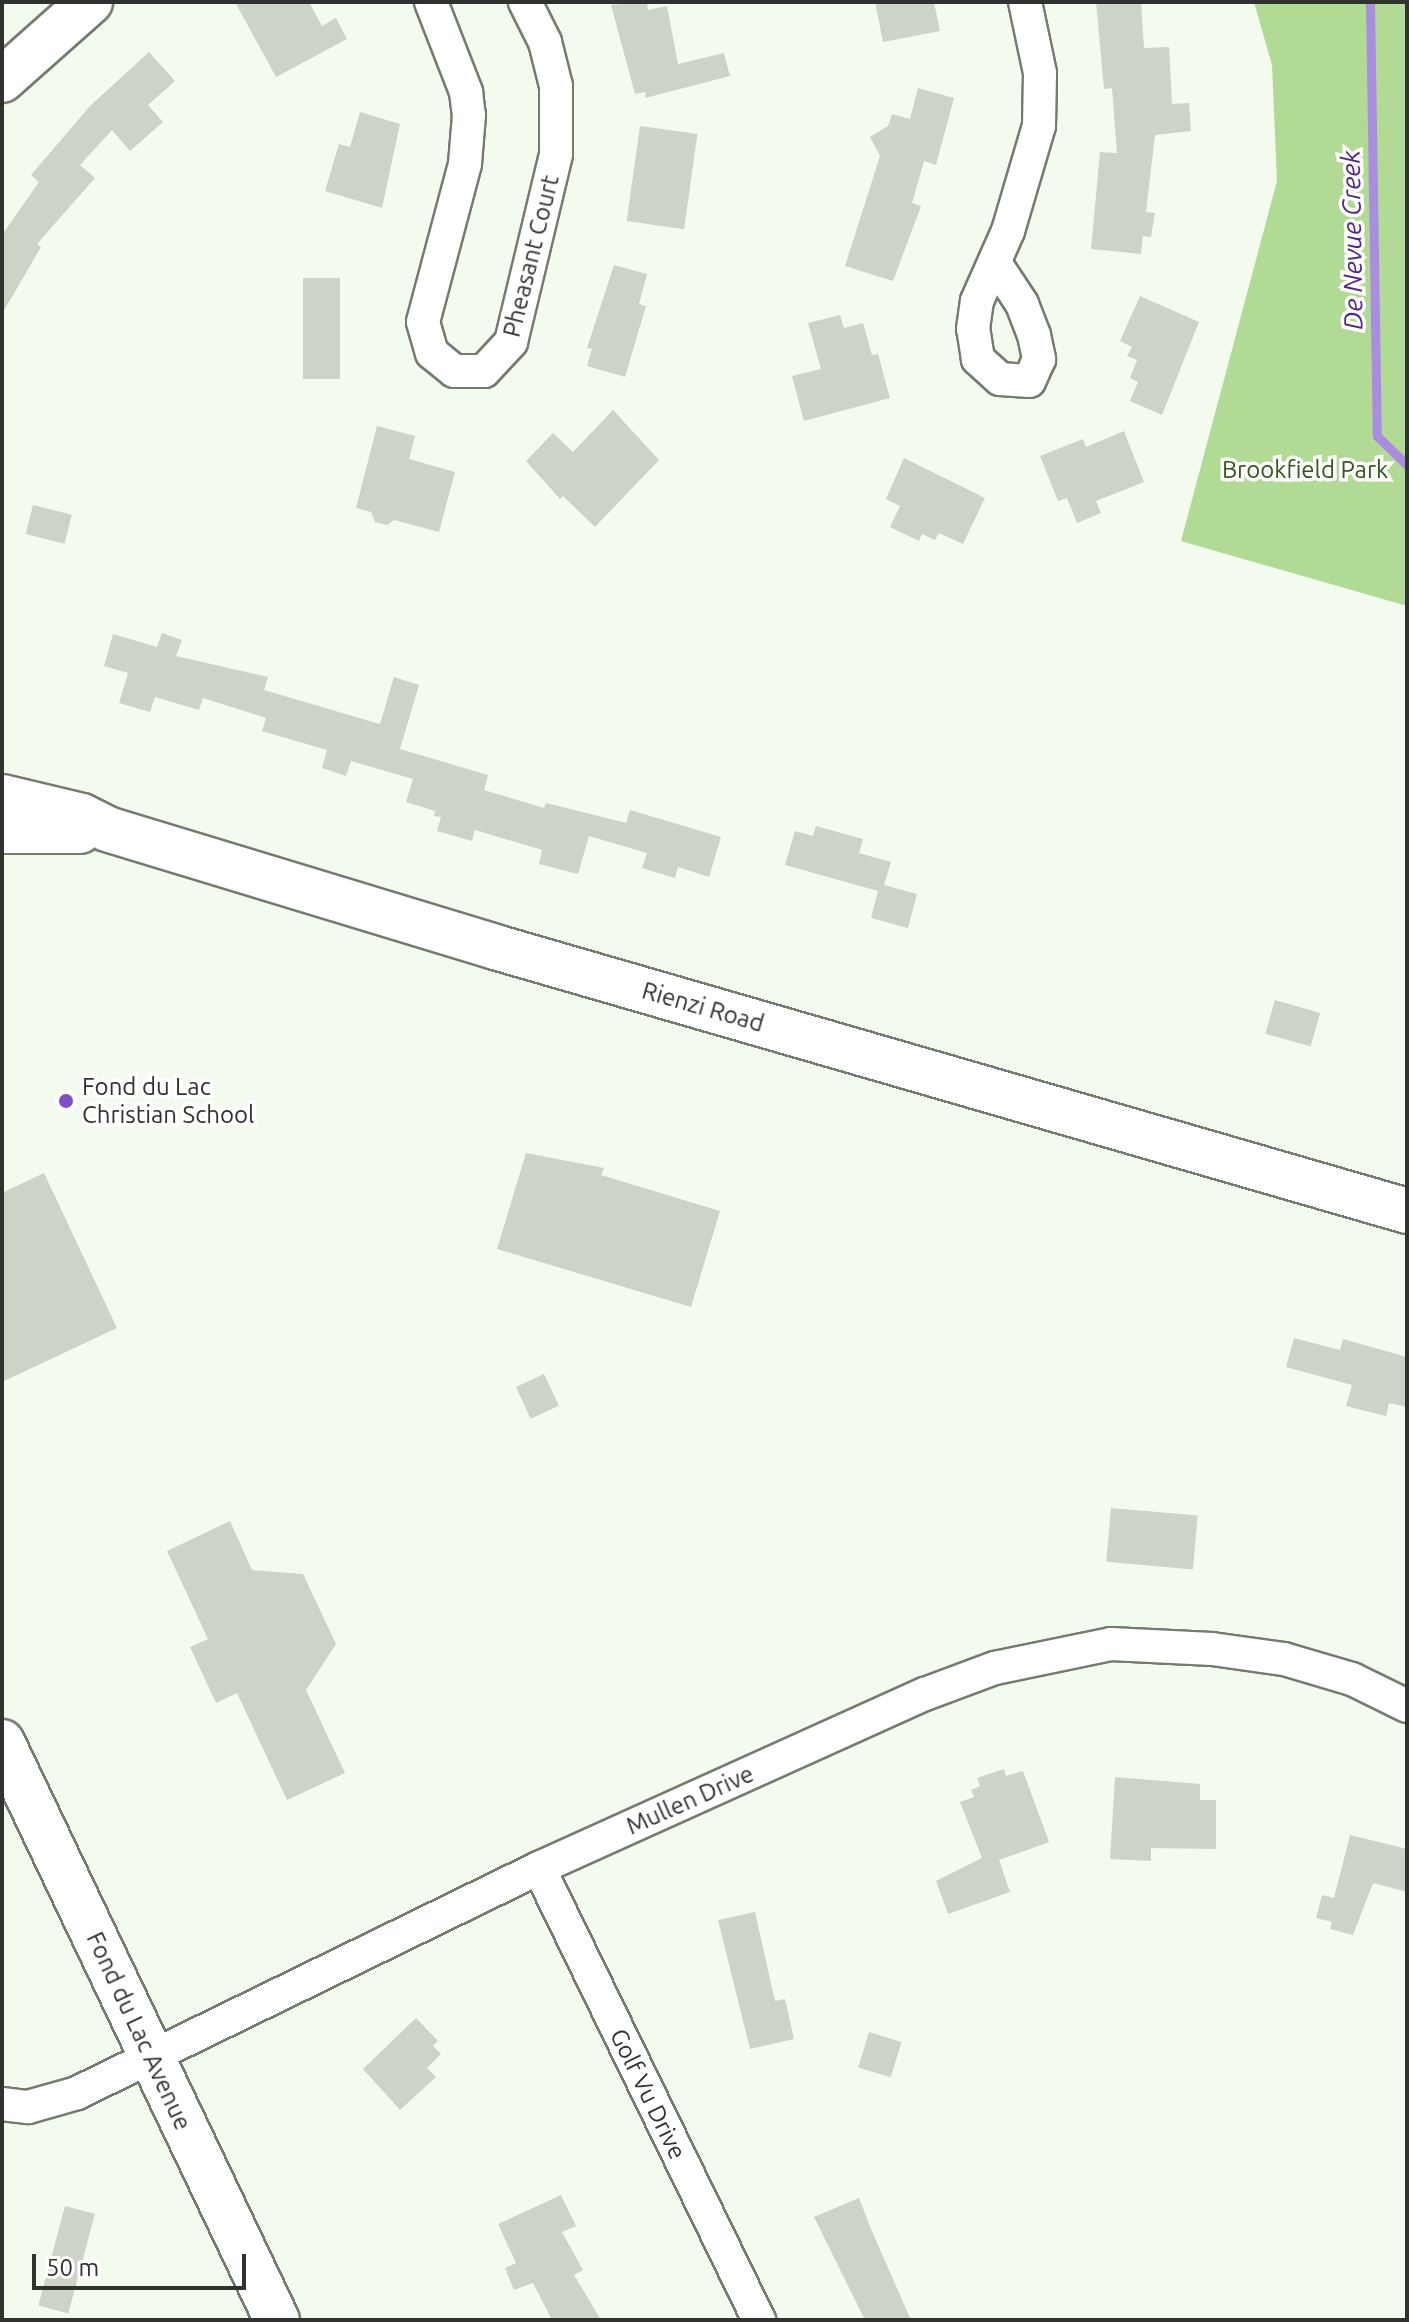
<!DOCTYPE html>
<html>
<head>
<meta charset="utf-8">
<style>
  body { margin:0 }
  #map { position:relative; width:1409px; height:2322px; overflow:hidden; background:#f3fbef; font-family:Ubuntu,sans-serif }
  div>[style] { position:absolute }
  .green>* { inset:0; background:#b1da95 }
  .stream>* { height:9px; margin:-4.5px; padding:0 4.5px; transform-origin:4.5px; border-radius:4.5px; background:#aa8de1 }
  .building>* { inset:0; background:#ccd4c7; transform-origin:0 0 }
  .roads { filter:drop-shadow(2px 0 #747b6f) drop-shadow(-2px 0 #747b6f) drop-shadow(0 2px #747b6f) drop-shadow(0 -2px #747b6f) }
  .street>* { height:32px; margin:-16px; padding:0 16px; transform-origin:16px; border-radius:16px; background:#fff }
  .secondary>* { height:44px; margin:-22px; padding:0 22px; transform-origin:22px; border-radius:22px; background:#fff }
  .dots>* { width:22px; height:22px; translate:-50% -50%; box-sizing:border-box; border:4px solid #fff; border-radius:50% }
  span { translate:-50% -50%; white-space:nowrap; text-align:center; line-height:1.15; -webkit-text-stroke:7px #fff; paint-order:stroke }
  .street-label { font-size:24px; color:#2f322d }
  .park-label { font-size:24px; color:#37561d }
  .poi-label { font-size:24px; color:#2f322d }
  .left { translate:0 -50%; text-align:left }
  .water-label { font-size:26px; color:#522788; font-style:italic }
  .frame { position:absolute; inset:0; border:4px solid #2f322d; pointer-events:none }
  .scale { position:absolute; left:32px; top:2254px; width:214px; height:36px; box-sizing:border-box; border:4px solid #2f322d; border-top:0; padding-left:10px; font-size:24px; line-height:28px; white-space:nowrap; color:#2f322d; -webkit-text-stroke:6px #fff; paint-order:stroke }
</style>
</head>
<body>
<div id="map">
  <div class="green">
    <i style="clip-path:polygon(1254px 2px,1407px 2px,1407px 606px,1181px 541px,1277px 181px,1272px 65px)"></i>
  </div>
  <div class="stream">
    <i style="left:1370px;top:2px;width:434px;rotate:89.1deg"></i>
    <i style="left:1377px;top:436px;width:42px;rotate:44deg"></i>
  </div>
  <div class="building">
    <i style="clip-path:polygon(235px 2px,309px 2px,322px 26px,336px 18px,347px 39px,276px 77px)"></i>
    <i style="clip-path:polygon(647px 2px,648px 10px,667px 6px,678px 64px,724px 53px,730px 76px,645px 98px,646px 92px,635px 94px,611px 5px)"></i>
    <i style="clip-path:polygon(875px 2px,934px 2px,940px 31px,883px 42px)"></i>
    <i style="clip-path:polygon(1096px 2px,1141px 2px,1144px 48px,1169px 47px,1172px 104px,1189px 103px,1191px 131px,1155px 135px,1146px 212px,1155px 213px,1151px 237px,1143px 236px,1141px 254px,1091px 249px,1100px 152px,1117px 153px,1112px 88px,1104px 89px)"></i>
    <i style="clip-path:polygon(149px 52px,175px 81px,148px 105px,163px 122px,130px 151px,112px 130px,80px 165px,95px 178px,37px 244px,41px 247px,2px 314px,2px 235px,39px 182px,31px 175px,90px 106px)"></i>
    <i style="clip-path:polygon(918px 88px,954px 98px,936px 165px,924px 161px,912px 203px,921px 206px,893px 281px,845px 266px,880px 156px,870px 137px,888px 126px,892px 114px,910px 119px)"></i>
    <i style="clip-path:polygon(360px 112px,400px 124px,382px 208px,325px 191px,339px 144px,350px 147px)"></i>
    <i style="left:640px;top:126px;width:58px;height:96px;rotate:8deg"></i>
    <i style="clip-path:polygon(614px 265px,647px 274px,639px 304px,646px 306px,625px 377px,587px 366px,592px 349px,587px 348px)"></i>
    <i style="left:303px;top:278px;width:37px;height:101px"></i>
    <i style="clip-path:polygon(1140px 296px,1199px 322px,1162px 415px,1130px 401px,1138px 382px,1130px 378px,1137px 360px,1127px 356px,1132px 347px,1120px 341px)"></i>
    <i style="clip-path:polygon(840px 315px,844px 328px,863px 323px,872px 355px,878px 354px,890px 398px,804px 421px,792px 376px,821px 369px,808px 323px)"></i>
    <i style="clip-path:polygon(613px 410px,659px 460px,595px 527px,563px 496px,560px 499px,526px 461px,553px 433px,573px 452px)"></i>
    <i style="clip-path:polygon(377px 426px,415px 436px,409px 459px,455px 472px,439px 532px,394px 520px,387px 525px,375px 522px,371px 512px,356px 508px)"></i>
    <i style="clip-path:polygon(1124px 431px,1144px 482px,1096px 501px,1101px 513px,1077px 523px,1067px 498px,1058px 501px,1040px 456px,1083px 439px,1086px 447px)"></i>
    <i style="clip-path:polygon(904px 458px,985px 498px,963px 544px,939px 533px,935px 540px,922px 534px,919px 541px,890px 527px,900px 506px,886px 499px)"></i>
    <i style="left:33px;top:505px;width:40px;height:30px;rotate:14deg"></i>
    <i style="clip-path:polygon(162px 633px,182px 640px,176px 656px,268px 677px,264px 690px,380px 724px,394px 677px,419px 685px,400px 749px,488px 775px,484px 790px,544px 808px,546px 803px,626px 823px,630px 810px,721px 837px,709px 877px,678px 867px,675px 878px,642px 868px,647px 853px,589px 836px,578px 874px,539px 864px,542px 850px,475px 830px,472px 841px,437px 831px,441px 817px,434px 816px,435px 811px,406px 802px,413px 779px,351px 761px,346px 776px,322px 768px,327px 750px,262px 731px,266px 718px,203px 698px,199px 710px,155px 697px,150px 712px,119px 703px,128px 673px,104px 666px,113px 634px,157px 647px)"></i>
    <i style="clip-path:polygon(816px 826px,863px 839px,859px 853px,891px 862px,884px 885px,917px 894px,908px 928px,871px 918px,878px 891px,785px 865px,795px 831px,813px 836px)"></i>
    <i style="left:1275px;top:1000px;width:47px;height:35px;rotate:16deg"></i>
    <i style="clip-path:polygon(526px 1153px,604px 1168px,601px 1175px,720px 1211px,691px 1307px,497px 1249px)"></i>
    <i style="clip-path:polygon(44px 1173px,117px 1328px,2px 1382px,2px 1193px)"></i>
    <i style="clip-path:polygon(1294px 1338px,1340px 1350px,1343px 1339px,1407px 1357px,1407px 1407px,1389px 1403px,1386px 1416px,1346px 1406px,1352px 1385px,1286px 1367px)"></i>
    <i style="left:544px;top:1374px;width:35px;height:31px;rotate:65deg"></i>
    <i style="left:1111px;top:1508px;width:87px;height:54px;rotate:5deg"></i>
    <i style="clip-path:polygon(230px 1521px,252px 1570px,303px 1574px,336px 1644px,306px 1690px,345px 1773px,287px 1800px,237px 1693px,216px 1703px,190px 1647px,208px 1639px,167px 1551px)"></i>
    <i style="clip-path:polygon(1004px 1769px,1006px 1776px,1023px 1771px,1049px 1842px,999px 1860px,1010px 1892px,948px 1914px,936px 1881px,982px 1858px,960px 1802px,974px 1797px,971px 1790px,980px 1786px,977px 1778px)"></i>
    <i style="clip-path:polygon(1115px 1777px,1200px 1784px,1200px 1800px,1216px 1800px,1216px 1849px,1151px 1848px,1151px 1861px,1110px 1859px)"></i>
    <i style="clip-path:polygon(1350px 1835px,1407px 1849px,1407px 1892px,1373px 1883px,1353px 1935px,1330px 1929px,1332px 1922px,1316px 1918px,1322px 1895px,1334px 1898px)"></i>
    <i style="clip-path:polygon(755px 1912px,775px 2001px,785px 1999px,794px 2039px,750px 2049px,718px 1920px)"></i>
    <i style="clip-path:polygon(416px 2018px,438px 2041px,433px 2046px,441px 2054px,427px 2068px,436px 2077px,400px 2110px,363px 2069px)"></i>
    <i style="left:869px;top:2032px;width:34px;height:37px;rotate:17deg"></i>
    <i style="clip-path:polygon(561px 2195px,576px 2226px,562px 2232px,583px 2270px,574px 2275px,601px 2320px,552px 2320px,533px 2283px,514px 2290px,505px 2268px,516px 2263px,498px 2224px)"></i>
    <i style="clip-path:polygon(859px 2198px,871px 2229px,911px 2320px,865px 2320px,814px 2217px)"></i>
    <i style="left:65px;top:2206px;width:31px;height:103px;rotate:15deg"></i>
  </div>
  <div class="roads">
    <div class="street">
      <i style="left:431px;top:2px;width:97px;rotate:68.7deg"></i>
      <i style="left:466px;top:92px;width:23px;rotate:83deg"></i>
      <i style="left:469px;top:115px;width:49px;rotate:94.7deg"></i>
      <i style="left:465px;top:164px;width:163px;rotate:104.9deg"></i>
      <i style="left:423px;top:322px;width:32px;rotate:74deg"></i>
      <i style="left:432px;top:353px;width:28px;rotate:39deg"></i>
      <i style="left:454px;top:371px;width:30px"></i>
      <i style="left:484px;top:371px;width:40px;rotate:-47deg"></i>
      <i style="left:511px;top:342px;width:193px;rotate:-76.5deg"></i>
      <i style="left:556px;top:154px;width:68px;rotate:-90deg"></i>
      <i style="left:556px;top:86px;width:45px;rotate:-104deg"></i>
      <i style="left:545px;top:42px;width:45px;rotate:-116.6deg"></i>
      <i style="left:995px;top:263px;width:49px;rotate:56.6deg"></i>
      <i style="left:1022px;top:304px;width:33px;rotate:69deg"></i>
      <i style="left:1034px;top:335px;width:25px;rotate:78deg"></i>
      <i style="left:1039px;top:359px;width:24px;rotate:114deg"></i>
      <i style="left:1029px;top:381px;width:29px;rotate:-176deg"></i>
      <i style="left:1000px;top:379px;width:30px;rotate:-138deg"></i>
      <i style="left:978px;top:359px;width:30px;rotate:-99deg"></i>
      <i style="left:973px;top:329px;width:28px;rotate:-82deg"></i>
      <i style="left:977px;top:301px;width:77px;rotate:-66.1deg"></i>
      <i style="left:1008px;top:231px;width:109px;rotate:-73.6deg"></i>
      <i style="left:1039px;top:126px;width:53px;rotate:-88.9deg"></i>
      <i style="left:1040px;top:73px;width:73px;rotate:-101.9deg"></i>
      <i style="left:539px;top:1868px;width:503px;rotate:64.05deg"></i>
      <i style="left:2px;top:2104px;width:26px;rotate:7deg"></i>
      <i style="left:28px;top:2107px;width:51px;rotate:-15.9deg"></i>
      <i style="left:77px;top:2093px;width:514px;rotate:-25.97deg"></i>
      <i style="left:539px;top:1868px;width:423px;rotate:-24.3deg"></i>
      <i style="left:925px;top:1694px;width:75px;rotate:-20.4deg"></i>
      <i style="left:995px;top:1668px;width:118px;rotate:-11.7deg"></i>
      <i style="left:1111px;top:1644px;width:101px;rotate:2.8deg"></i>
      <i style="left:1212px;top:1649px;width:73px;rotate:7.9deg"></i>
      <i style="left:1284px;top:1659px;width:71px;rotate:16.4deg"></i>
      <i style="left:1352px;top:1679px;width:61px;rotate:26.1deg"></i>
    </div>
    <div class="secondary">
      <i style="left:2px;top:80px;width:118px;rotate:-41.6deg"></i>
      <i style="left:2px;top:797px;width:82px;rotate:13.4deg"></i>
      <i style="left:82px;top:816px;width:28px;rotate:27deg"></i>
      <i style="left:107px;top:829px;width:406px;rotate:16.9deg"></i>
      <i style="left:495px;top:947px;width:949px;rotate:16.14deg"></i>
      <i style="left:2px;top:831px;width:78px"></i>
      <i style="left:2px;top:1742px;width:640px;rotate:64.56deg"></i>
    </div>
  </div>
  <div class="dots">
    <i style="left:66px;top:1101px;background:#804fc7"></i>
  </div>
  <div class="street-label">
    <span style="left:531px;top:256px;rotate:-76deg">Pheasant Court</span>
    <span style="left:703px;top:1007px;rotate:16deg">Rienzi Road</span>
    <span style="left:690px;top:1800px;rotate:-24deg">Mullen Drive</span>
    <span style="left:139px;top:2031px;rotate:65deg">Fond du Lac Avenue</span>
    <span style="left:648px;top:2094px;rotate:64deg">Golf Vu Drive</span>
  </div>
  <div class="park-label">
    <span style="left:1305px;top:470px">Brookfield Park</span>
  </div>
  <div class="poi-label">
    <span class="left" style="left:82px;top:1101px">Fond du Lac<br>Christian School</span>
  </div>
  <div class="water-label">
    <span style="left:1352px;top:240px;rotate:-91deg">De Nevue Creek</span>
  </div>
  <div class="frame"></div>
  <div class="scale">50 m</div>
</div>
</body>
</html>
